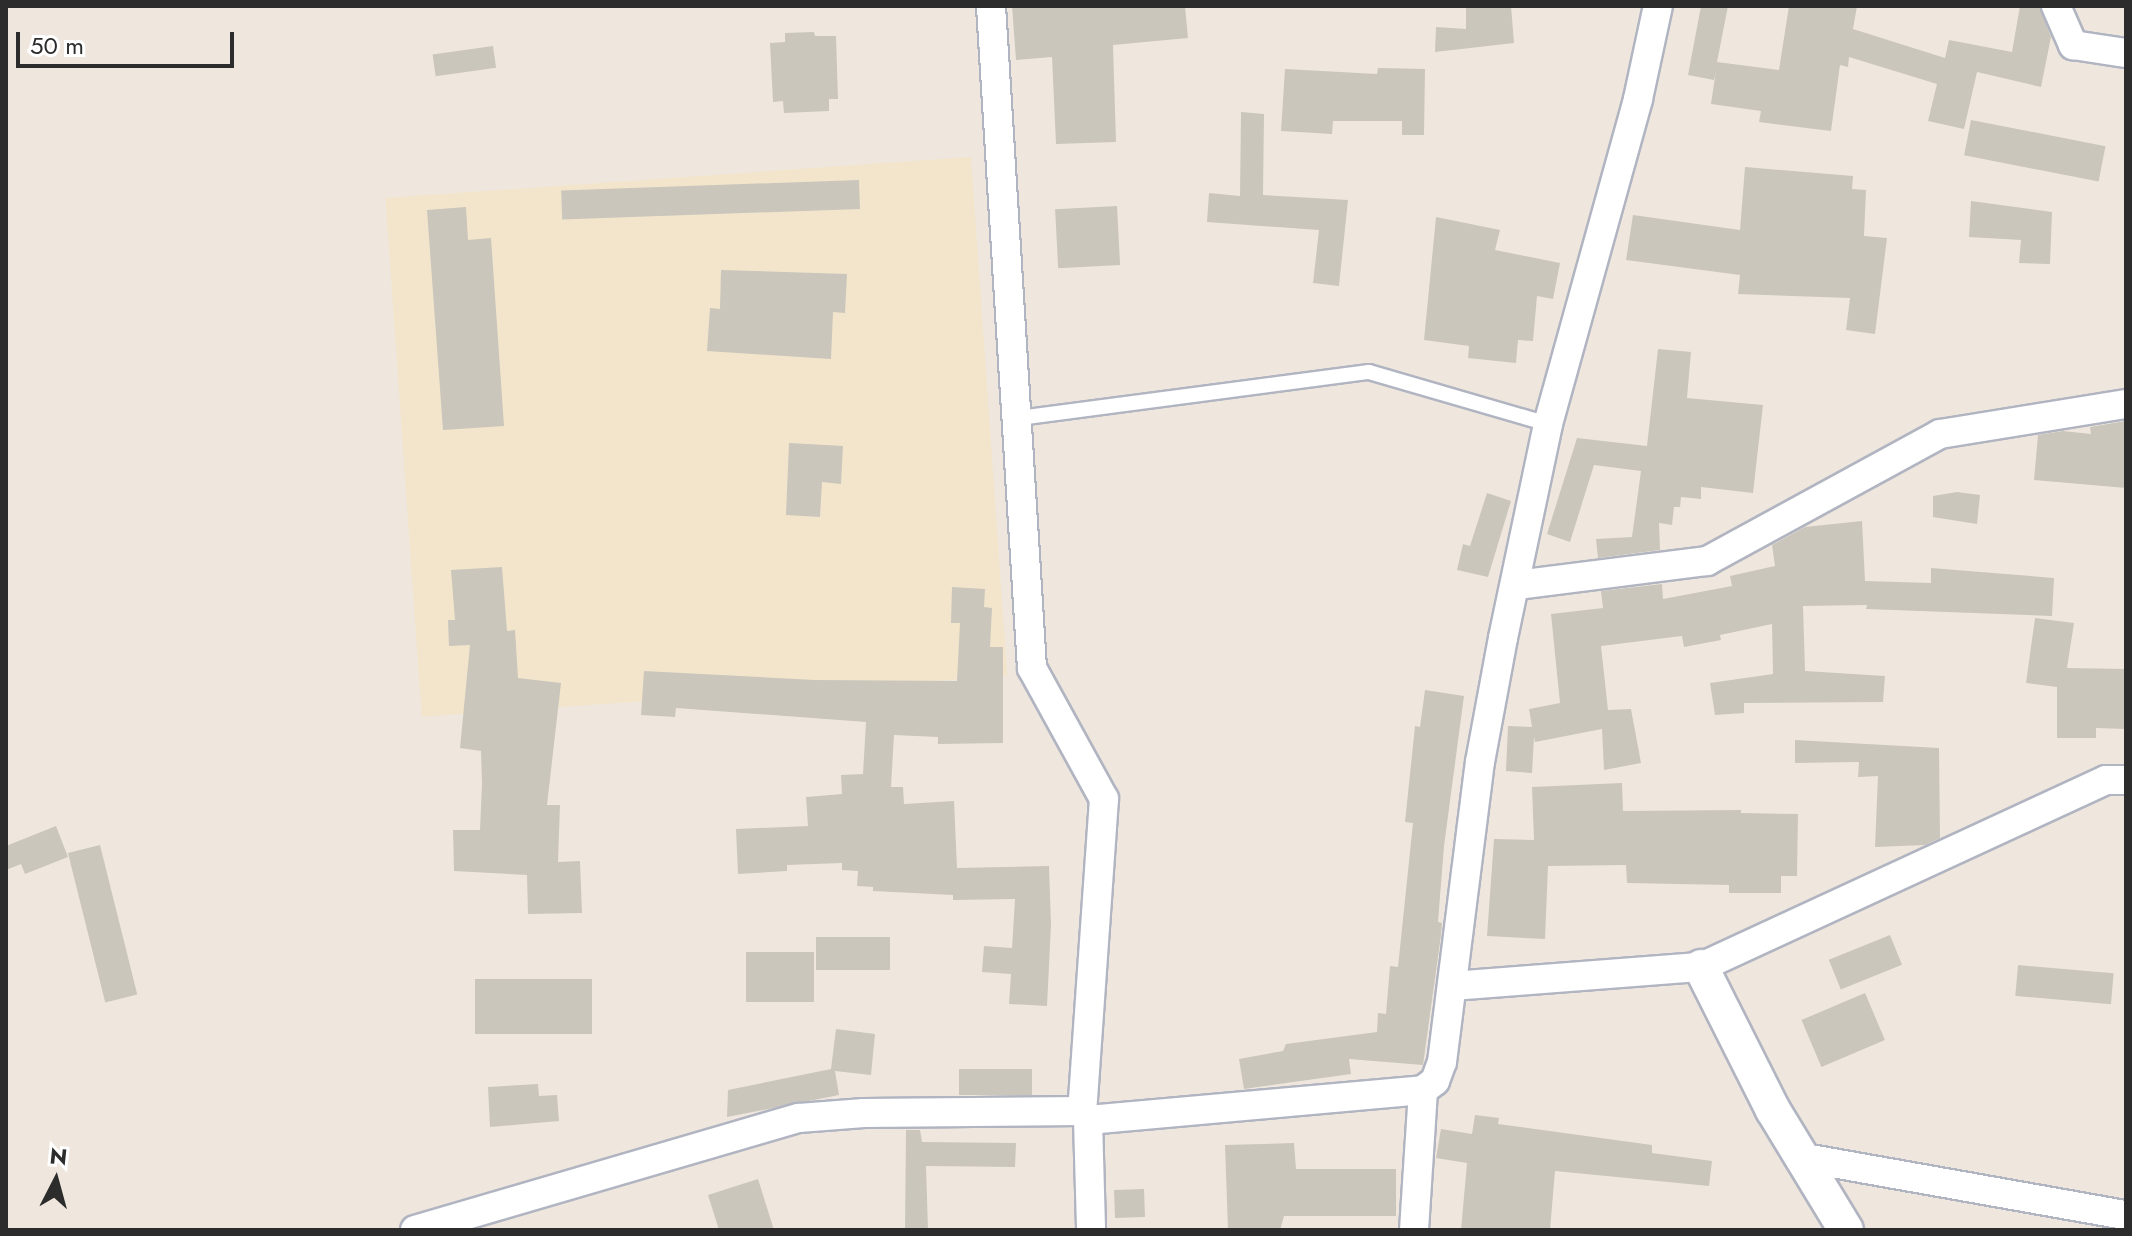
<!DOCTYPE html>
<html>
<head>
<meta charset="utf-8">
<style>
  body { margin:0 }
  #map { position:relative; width:2132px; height:1236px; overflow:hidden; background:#efe7dd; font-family:Jost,sans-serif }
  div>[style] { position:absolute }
  .education>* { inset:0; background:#f2e5cb; transform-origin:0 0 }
  .building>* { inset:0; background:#cac6bc; transform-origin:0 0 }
  .roads { filter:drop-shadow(2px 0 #b1b4c1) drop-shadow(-2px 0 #b1b4c1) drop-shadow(0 2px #b1b4c1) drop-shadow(0 -2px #b1b4c1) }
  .service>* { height:14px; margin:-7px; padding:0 7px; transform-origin:7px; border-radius:7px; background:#fff }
  .minor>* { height:28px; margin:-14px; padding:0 14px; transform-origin:14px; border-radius:14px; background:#fff }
  .tertiary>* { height:34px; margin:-17px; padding:0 17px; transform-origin:17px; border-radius:17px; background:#fff }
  span { translate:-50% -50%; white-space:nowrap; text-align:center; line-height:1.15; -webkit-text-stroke:6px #fff; paint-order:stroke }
  .frame { position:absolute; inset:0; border:8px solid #2c2c2c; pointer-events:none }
  .north { position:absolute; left:16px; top:1140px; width:80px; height:80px; -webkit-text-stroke:6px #fff; paint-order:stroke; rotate:6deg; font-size:22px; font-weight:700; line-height:32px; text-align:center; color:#2c2c2c }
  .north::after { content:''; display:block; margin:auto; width:28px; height:36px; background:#2c2c2c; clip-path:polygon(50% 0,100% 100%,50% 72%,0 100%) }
  .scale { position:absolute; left:16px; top:32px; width:218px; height:36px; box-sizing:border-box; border:4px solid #2c2c2c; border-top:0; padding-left:10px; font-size:24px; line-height:28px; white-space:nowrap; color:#2c2c2c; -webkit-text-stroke:6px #fff; paint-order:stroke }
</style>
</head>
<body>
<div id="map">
  <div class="education">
    <i style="left:971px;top:157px;width:520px;height:587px;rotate:86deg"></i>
  </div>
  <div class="building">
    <i style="clip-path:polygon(1012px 6px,1185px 6px,1188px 38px,1113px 45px,1116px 142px,1056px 144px,1052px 57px,1016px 60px)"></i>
    <i style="clip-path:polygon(1466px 6px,1511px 6px,1514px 43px,1435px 52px,1436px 27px,1466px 29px)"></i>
    <i style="clip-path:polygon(1701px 6px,1728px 6px,1717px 62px,1779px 70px,1789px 6px,1857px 6px,1853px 29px,1945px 58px,1949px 40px,2012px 52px,2020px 6px,2039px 6px,2051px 37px,2041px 87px,1977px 72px,1964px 129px,1928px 121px,1937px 84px,1849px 57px,1848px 67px,1840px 65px,1831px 131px,1759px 122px,1761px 111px,1711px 104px,1716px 70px,1714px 80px,1688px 75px)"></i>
    <i style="clip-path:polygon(814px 32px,815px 36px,836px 36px,838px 99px,829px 99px,829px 111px,784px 113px,783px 101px,773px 102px,770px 43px,785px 42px,785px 33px)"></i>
    <i style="left:493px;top:46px;width:22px;height:61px;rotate:82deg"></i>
    <i style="clip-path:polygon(1378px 68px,1425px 69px,1424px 135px,1402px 135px,1402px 121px,1333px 121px,1332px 134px,1281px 131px,1285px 69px,1377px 74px)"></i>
    <i style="clip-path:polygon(1241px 112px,1264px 114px,1263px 195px,1348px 200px,1339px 286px,1313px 283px,1319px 230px,1207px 222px,1209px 193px,1240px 196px)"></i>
    <i style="left:1971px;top:120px;width:137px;height:36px;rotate:11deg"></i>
    <i style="clip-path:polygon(1745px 167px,1853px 176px,1852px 189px,1866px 190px,1864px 236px,1887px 238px,1875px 334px,1846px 330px,1850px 298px,1738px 294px,1740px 275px,1626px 260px,1633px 215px,1740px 230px)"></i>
    <i style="left:859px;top:180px;width:29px;height:298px;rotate:88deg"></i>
    <i style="clip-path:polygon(1971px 201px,2052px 212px,2050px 264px,2019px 263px,2021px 240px,1969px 237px)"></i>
    <i style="left:1117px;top:206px;width:59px;height:62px;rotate:87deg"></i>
    <i style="clip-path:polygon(466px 207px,468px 240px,491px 238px,504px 426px,443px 430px,427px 210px)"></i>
    <i style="clip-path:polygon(1436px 217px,1500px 230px,1495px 250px,1560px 263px,1553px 299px,1537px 296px,1533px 341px,1518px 340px,1516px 363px,1468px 358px,1469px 346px,1424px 340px)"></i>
    <i style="clip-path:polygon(721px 270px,847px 274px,845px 313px,833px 312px,831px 359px,707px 351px,710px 308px,720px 309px)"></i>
    <i style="clip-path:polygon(1658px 349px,1691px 352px,1687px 398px,1763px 405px,1753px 493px,1701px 487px,1701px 499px,1681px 497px,1680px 507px,1674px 507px,1672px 525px,1659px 523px,1660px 550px,1598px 558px,1596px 539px,1632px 537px,1641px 471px,1594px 465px,1570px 542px,1547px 534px,1577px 438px,1647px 446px)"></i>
    <i style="clip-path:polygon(2126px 421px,2126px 488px,2034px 480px,2038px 435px,2063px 431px,2091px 434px,2090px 427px)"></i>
    <i style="clip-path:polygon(789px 443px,843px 446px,841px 484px,822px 482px,820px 517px,786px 515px)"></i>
    <i style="clip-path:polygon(1957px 492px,1980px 495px,1977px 524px,1933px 517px,1933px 496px)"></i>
    <i style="clip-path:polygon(1487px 493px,1511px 501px,1488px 577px,1457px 570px,1463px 544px,1470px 546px)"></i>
    <i style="clip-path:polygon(1862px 521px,1865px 581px,1931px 583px,1931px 568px,2054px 578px,2052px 616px,1866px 609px,1867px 605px,1803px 606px,1805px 671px,1885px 676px,1883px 702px,1744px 703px,1744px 713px,1715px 715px,1710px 683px,1773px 674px,1772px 624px,1720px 635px,1721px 640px,1684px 647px,1682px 636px,1601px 646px,1608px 710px,1631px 709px,1641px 763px,1604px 770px,1602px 729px,1535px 742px,1534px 737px,1532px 773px,1506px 771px,1508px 726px,1532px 727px,1529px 709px,1560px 703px,1551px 614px,1603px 608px,1601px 591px,1662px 584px,1663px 599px,1732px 586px,1730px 576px,1775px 566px,1772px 545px,1805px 527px)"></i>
    <i style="clip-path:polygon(502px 567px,507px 631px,515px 630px,518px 678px,561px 683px,547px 805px,560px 805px,558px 862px,580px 861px,582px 913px,528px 914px,527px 875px,454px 871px,453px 830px,480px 830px,482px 783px,481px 751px,460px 748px,470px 645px,449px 646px,448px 620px,455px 620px,451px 570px)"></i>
    <i style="clip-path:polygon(952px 587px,985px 589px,984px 607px,992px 608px,990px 647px,1003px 647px,1003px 743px,938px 744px,938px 737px,894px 735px,891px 787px,903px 787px,904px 804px,954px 801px,957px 868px,1049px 866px,1051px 925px,1047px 1006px,1009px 1004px,1011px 974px,982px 972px,984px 946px,1012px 948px,1015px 899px,953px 900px,953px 895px,873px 891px,873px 887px,857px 886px,858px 871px,842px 870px,842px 863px,787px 865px,787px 871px,738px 874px,736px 829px,808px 826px,806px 797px,842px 794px,841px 775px,863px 774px,866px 722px,676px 708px,675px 717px,641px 715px,644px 671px,815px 680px,957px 681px,960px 623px,951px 623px)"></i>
    <i style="clip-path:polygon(2035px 618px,2074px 623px,2067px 668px,2126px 669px,2126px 729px,2096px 728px,2096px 738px,2057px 738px,2057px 687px,2026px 683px)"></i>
    <i style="clip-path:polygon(1425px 690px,1464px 696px,1444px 846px,1438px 922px,1442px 923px,1441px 935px,1423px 1065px,1349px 1059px,1351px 1074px,1244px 1089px,1239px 1059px,1283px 1051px,1286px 1044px,1377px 1032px,1378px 1013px,1386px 1014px,1390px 966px,1398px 967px,1413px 823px,1405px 822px,1415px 726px,1420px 727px)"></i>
    <i style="clip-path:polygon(1795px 740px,1939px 748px,1940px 838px,1925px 845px,1875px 847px,1878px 776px,1858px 777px,1859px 762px,1795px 763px)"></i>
    <i style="clip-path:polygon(1622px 783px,1623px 811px,1741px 810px,1741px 813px,1798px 814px,1797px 876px,1781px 876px,1781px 893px,1729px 893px,1729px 885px,1627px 883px,1626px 865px,1548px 866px,1545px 939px,1487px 936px,1494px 839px,1534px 840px,1532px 787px)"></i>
    <i style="clip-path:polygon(56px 826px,68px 857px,25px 874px,21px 864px,6px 870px,6px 846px)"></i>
    <i style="left:100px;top:845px;width:154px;height:33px;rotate:76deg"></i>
    <i style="left:1890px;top:935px;width:32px;height:66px;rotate:68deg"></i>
    <i style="left:816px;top:937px;width:74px;height:33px"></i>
    <i style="left:746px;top:952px;width:68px;height:50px"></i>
    <i style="left:2018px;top:965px;width:96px;height:31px;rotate:5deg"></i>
    <i style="left:475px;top:979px;width:117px;height:55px"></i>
    <i style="left:1865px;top:993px;width:51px;height:69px;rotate:67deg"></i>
    <i style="clip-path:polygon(836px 1029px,875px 1034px,871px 1075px,835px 1071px,839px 1095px,727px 1117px,728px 1090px,831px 1069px)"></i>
    <i style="left:959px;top:1069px;width:73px;height:26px"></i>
    <i style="clip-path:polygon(538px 1084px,539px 1096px,557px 1095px,559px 1121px,490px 1127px,488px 1087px)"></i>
    <i style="clip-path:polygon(1475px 1115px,1499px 1118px,1498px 1124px,1652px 1145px,1652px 1153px,1712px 1161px,1709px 1186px,1555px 1171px,1550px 1230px,1461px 1230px,1467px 1163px,1436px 1158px,1441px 1129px,1472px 1134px)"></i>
    <i style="clip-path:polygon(906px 1130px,920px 1130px,922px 1142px,1016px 1143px,1015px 1167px,926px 1166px,928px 1230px,905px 1230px)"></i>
    <i style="clip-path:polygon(1294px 1143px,1296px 1169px,1396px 1169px,1396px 1216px,1284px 1216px,1280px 1230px,1228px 1230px,1225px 1145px)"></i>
    <i style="clip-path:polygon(758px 1179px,774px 1230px,719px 1230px,708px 1195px)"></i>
    <i style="left:1144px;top:1189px;width:28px;height:30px;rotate:88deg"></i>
  </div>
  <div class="roads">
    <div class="service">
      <i style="left:1019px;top:418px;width:353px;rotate:-7.5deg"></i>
      <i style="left:1369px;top:372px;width:186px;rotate:16.2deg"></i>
    </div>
    <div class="minor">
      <i style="left:991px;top:6px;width:663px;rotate:86.46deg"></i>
      <i style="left:1032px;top:668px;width:149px;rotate:61.2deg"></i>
      <i style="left:1104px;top:799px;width:313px;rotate:94deg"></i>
      <i style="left:2056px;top:6px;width:43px;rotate:66.4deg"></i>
      <i style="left:2073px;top:45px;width:54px;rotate:8.6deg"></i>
      <i style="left:1517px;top:585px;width:192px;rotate:-7.2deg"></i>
      <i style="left:1707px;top:561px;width:265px;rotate:-28.6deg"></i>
      <i style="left:1940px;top:434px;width:188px;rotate:-9.2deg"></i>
      <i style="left:1453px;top:986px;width:249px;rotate:-4.4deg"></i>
      <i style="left:1701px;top:967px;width:446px;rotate:-24.8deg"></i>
      <i style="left:2106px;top:780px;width:20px"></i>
      <i style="left:1088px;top:1120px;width:336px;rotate:-5.1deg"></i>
      <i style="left:1423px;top:1090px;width:15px;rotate:-37deg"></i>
      <i style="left:1435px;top:1081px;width:20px;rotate:-70deg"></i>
      <i style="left:1442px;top:1062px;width:302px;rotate:-82.8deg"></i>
      <i style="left:1480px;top:762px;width:126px;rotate:-79.5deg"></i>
      <i style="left:1503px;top:638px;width:219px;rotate:-78.1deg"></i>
      <i style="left:1548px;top:424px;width:337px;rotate:-74.5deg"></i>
      <i style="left:1638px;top:99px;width:95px;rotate:-77.9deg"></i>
      <i style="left:1799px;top:1157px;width:332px;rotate:10.1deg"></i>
      <i style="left:415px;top:1230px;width:400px;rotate:-16.3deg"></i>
      <i style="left:799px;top:1118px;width:65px;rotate:-4.4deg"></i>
      <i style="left:864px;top:1113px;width:218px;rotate:-0.5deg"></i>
      <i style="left:1082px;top:1111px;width:11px;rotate:56deg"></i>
      <i style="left:1088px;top:1120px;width:110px;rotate:88.4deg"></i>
      <i style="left:1414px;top:1230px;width:140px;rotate:-86.3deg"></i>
    </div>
    <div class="tertiary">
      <i style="left:1701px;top:967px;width:160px;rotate:63.3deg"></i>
      <i style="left:1773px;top:1110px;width:140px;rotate:58.7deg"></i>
    </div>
  </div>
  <div class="frame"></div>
  <div class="north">N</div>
  <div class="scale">50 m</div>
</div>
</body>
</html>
